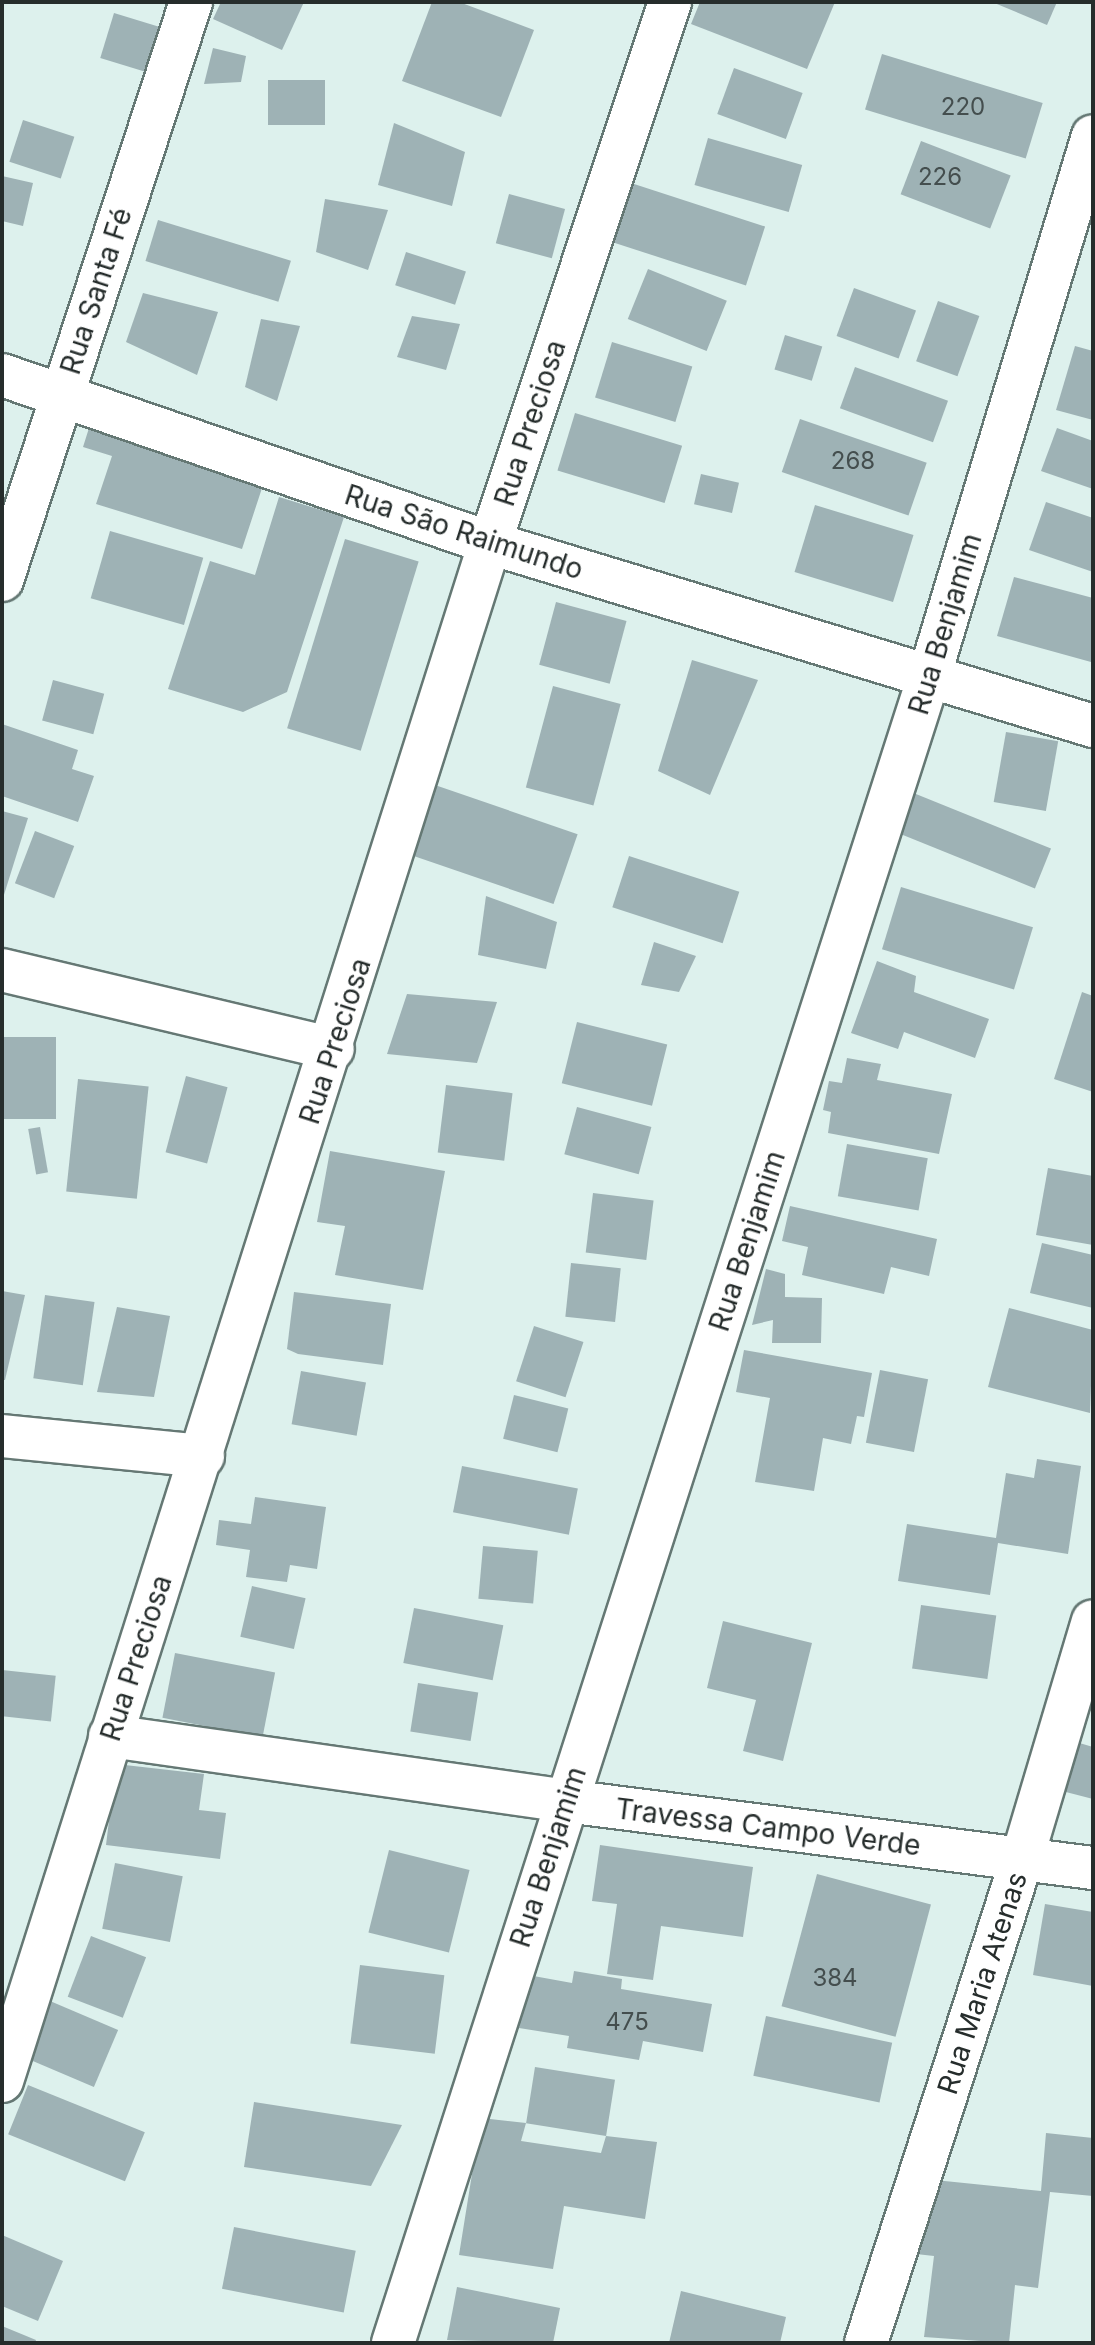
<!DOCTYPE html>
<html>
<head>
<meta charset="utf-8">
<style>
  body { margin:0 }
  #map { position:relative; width:1095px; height:2345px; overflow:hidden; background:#ddf1ed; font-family:Inter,sans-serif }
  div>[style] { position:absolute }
  .building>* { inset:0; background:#9eb2b5; transform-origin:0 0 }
  .roads { filter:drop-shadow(2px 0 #657874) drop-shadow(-2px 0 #657874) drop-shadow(0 2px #657874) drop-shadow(0 -2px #657874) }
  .street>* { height:42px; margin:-21px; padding:0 21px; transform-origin:21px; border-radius:21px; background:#fff }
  span { translate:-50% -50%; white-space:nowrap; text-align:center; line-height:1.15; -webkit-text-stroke:8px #fff; paint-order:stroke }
  .number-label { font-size:24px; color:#444e4e }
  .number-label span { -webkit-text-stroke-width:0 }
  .street-label { font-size:28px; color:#262d2c }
  .frame { position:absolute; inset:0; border:4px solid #262d2c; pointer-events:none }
</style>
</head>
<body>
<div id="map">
  <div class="building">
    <i style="clip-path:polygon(221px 2px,304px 2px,282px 50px,213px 19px)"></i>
    <i style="clip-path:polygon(432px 2px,459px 2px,534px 30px,501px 117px,402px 81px)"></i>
    <i style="clip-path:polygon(700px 2px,835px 2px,807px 69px,691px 24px)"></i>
    <i style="clip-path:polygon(992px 2px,1057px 2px,1047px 25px)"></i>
    <i style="left:114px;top:13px;width:59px;height:47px;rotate:17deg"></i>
    <i style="clip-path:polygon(213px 48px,246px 56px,241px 82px,204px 84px)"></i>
    <i style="left:882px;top:54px;width:168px;height:58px;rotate:17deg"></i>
    <i style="left:734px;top:68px;width:73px;height:49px;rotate:20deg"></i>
    <i style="left:268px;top:80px;width:57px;height:45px"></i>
    <i style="left:23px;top:120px;width:54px;height:44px;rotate:18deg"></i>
    <i style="clip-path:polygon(394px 123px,465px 152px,452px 206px,378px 185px)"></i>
    <i style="left:708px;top:138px;width:98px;height:49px;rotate:16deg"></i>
    <i style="left:921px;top:141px;width:96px;height:57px;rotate:21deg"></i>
    <i style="clip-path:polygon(2px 176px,33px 183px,23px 226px,2px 221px)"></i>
    <i style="left:631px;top:183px;width:141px;height:62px;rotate:18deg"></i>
    <i style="left:509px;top:194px;width:58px;height:51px;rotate:15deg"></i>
    <i style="clip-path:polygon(325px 199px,388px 210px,368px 270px,316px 252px)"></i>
    <i style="left:158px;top:220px;width:139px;height:43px;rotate:17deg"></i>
    <i style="left:406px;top:252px;width:63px;height:35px;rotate:18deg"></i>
    <i style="left:648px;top:269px;width:85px;height:54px;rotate:22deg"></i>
    <i style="left:854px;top:288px;width:66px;height:51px;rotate:20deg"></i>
    <i style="clip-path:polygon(143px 293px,218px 312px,197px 375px,126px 342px)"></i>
    <i style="left:938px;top:301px;width:44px;height:64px;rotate:20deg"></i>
    <i style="clip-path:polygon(412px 316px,460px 324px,446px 370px,397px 357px)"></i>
    <i style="clip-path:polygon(261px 319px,300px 326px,277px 401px,245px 387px)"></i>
    <i style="left:785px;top:335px;width:39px;height:36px;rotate:17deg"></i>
    <i style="left:612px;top:342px;width:84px;height:58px;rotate:17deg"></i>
    <i style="clip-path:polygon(1075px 346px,1093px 351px,1093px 420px,1056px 410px)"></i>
    <i style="left:855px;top:367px;width:99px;height:44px;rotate:20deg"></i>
    <i style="left:575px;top:413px;width:112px;height:60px;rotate:17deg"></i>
    <i style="left:800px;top:419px;width:134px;height:56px;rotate:19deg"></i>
    <i style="clip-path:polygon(89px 428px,264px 482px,242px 549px,96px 504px,112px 456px,83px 447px)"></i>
    <i style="clip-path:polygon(1057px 428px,1093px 441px,1093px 489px,1041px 471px)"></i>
    <i style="left:701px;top:474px;width:39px;height:31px;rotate:13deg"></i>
    <i style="clip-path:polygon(279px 497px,344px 517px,287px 692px,243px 712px,168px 689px,210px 561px,255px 575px)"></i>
    <i style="clip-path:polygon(1046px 502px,1093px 518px,1093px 572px,1029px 550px)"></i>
    <i style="left:815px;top:505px;width:103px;height:70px;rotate:17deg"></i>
    <i style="left:110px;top:531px;width:97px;height:70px;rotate:16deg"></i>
    <i style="left:345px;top:539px;width:77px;height:198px;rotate:17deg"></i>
    <i style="clip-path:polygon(1014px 577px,1093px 598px,1091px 662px,997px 636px)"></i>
    <i style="left:556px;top:602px;width:73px;height:65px;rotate:15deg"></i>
    <i style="clip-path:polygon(692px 660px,758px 680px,710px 795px,658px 771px)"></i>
    <i style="left:53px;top:680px;width:53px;height:42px;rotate:15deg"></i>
    <i style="left:553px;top:686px;width:70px;height:105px;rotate:15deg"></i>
    <i style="clip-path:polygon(2px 724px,78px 750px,72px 769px,94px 776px,78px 822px,2px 796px)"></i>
    <i style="left:1006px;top:732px;width:53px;height:71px;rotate:10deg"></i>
    <i style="left:432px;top:784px;width:154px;height:74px;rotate:19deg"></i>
    <i style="left:911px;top:792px;width:151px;height:43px;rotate:22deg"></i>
    <i style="clip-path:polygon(2px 811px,28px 818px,3px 898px,2px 898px)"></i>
    <i style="left:35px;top:831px;width:42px;height:56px;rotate:21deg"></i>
    <i style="left:629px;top:856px;width:116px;height:54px;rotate:18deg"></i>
    <i style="left:901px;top:887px;width:138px;height:65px;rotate:17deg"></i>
    <i style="clip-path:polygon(486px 896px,557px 922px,546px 969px,478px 955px)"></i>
    <i style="clip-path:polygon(654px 942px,696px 956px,679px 992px,641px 985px)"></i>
    <i style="clip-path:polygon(877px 961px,916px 976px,914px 992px,989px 1019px,975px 1058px,904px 1032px,898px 1049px,851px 1033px)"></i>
    <i style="clip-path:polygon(1082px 992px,1093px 996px,1093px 1092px,1054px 1079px)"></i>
    <i style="clip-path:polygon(407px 994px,497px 1002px,477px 1063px,387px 1054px)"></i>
    <i style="left:577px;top:1022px;width:93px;height:63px;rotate:14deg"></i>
    <i style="left:56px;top:1037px;width:82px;height:54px;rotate:90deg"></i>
    <i style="clip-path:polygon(847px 1058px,881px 1064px,877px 1080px,952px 1094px,939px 1154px,828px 1133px,831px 1112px,823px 1110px,829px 1081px,842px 1083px)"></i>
    <i style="left:186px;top:1076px;width:43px;height:79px;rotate:15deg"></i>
    <i style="left:78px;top:1079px;width:71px;height:113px;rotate:6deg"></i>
    <i style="left:446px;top:1085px;width:67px;height:68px;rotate:7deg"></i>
    <i style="left:577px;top:1107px;width:77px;height:49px;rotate:15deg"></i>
    <i style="left:40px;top:1127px;width:46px;height:12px;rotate:80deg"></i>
    <i style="left:847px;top:1144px;width:82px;height:53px;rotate:10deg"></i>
    <i style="clip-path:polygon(330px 1151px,445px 1171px,423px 1290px,335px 1275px,345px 1226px,317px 1222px)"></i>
    <i style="clip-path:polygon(1048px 1168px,1093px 1176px,1093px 1245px,1036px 1235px)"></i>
    <i style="left:593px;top:1193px;width:61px;height:60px;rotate:7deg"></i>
    <i style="clip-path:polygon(790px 1206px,937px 1239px,929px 1276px,891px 1267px,884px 1294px,802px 1275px,808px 1247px,782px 1241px)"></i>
    <i style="clip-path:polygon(1042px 1243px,1093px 1255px,1093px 1308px,1030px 1293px)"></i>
    <i style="left:571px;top:1263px;width:50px;height:54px;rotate:6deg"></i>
    <i style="clip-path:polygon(766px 1269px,785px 1274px,785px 1297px,822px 1298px,821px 1343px,772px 1343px,773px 1320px,752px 1325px)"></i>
    <i style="clip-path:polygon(2px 1291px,25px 1295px,5px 1380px,2px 1380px)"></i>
    <i style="clip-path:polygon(294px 1292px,391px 1304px,383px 1365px,298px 1354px,287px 1349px)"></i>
    <i style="left:45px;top:1295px;width:50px;height:84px;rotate:8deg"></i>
    <i style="clip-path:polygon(117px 1307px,170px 1316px,154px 1397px,97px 1392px)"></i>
    <i style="clip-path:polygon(1009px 1308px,1093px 1330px,1090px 1413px,988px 1387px)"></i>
    <i style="left:534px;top:1326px;width:52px;height:58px;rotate:18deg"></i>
    <i style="clip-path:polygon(744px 1350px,872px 1373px,864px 1417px,857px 1416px,851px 1444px,823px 1438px,814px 1491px,755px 1482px,770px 1398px,736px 1392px)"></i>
    <i style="left:880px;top:1370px;width:49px;height:74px;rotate:11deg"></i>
    <i style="left:301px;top:1371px;width:66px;height:54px;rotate:10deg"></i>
    <i style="left:514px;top:1395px;width:56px;height:45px;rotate:14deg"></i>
    <i style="clip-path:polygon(1037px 1459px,1081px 1466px,1068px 1554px,998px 1543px,990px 1595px,898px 1581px,907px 1524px,996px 1538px,1006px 1473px,1034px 1478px)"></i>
    <i style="left:462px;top:1466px;width:118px;height:47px;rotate:11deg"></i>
    <i style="clip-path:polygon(255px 1497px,326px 1507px,317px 1569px,290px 1565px,287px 1582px,246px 1577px,250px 1550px,216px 1545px,219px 1520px,251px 1524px)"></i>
    <i style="left:483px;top:1546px;width:55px;height:53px;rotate:5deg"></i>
    <i style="left:252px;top:1586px;width:55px;height:52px;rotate:13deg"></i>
    <i style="left:921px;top:1605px;width:76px;height:64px;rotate:8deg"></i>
    <i style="left:414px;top:1608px;width:91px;height:56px;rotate:11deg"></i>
    <i style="clip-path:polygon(723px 1621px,812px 1643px,783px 1761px,743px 1751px,756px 1700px,707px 1688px)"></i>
    <i style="left:175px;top:1653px;width:102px;height:66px;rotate:11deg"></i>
    <i style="left:2px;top:1670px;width:54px;height:46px;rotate:6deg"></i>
    <i style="left:418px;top:1683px;width:61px;height:49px;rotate:9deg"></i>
    <i style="clip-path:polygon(1076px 1742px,1093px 1747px,1093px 1799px,1062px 1791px)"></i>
    <i style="clip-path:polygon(116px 1764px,204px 1774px,199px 1810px,226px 1813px,220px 1859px,106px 1845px)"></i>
    <i style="clip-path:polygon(600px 1845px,753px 1867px,743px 1937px,661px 1926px,653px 1980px,607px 1974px,617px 1904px,592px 1901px)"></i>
    <i style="left:389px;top:1850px;width:83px;height:85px;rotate:14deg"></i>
    <i style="left:115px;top:1863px;width:69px;height:67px;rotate:11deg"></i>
    <i style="left:817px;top:1874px;width:118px;height:137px;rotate:15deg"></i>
    <i style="clip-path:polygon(1045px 1904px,1093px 1912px,1093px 1986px,1033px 1975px)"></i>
    <i style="left:91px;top:1936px;width:59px;height:65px;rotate:21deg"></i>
    <i style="left:360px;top:1965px;width:85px;height:79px;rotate:7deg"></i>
    <i style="clip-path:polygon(574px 1971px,622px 1979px,621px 1989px,712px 2004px,703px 2052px,643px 2041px,639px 2060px,567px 2048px,569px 2036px,519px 2028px,528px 1975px,572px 1983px)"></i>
    <i style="left:50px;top:2001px;width:74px;height:62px;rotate:23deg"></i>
    <i style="left:766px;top:2016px;width:129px;height:61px;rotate:12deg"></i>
    <i style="left:535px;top:2067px;width:81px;height:57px;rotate:9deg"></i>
    <i style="left:28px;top:2085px;width:126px;height:53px;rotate:22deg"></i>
    <i style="clip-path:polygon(254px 2102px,402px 2125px,371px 2186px,244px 2167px)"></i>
    <i style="clip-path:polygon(481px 2118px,526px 2123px,521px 2141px,601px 2153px,606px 2136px,657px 2142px,645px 2219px,564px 2206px,553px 2269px,459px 2255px)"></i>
    <i style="clip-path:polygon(1046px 2133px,1093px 2138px,1093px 2196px,1050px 2192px,1038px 2288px,1015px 2285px,1009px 2343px,924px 2337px,934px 2256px,916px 2254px,925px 2179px,1041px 2191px)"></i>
    <i style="left:234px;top:2227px;width:124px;height:63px;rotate:11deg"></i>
    <i style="clip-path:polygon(2px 2235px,63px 2261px,38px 2321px,2px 2306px)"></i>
    <i style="clip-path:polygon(457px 2287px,560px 2308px,553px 2343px,447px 2340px)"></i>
    <i style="clip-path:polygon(681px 2291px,786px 2317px,780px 2343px,669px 2343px)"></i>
    <i style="clip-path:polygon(2px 2326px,36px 2340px,35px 2343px,2px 2343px)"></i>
  </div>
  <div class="roads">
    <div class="street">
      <i style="left:2px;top:375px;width:516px;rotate:19deg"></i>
      <i style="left:490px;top:543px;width:630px;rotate:16.88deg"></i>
      <i style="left:2px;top:580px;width:608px;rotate:-71.89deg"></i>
      <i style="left:2px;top:970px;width:340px;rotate:13.4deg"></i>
      <i style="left:2px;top:1436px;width:202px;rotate:5.7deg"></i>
      <i style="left:110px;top:1736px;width:461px;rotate:8.1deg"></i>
      <i style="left:566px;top:1801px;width:531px;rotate:7.25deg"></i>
      <i style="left:2px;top:2081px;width:1614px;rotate:-72.4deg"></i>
      <i style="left:490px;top:543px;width:570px;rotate:-71.6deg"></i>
      <i style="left:393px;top:2343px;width:1750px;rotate:-72.17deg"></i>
      <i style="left:929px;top:677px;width:565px;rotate:-73.14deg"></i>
      <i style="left:866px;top:2343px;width:509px;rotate:-72.14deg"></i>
      <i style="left:1022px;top:1859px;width:248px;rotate:-73.4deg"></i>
    </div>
  </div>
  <div class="number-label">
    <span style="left:963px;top:107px">220</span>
    <span style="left:940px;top:177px">226</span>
    <span style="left:853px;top:461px">268</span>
    <span style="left:835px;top:1978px">384</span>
    <span style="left:627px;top:2022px">475</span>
  </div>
  <div class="street-label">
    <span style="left:96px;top:291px;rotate:-72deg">Rua Santa Fé</span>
    <span style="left:530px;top:423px;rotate:-72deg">Rua Preciosa</span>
    <span style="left:464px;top:532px;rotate:18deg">Rua São Raimundo</span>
    <span style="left:945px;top:624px;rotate:-73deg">Rua Benjamim</span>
    <span style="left:335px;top:1041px;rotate:-72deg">Rua Preciosa</span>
    <span style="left:747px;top:1241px;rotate:-72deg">Rua Benjamim</span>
    <span style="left:136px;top:1658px;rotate:-72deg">Rua Preciosa</span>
    <span style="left:768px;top:1827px;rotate:7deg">Travessa Campo Verde</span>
    <span style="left:548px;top:1857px;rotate:-72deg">Rua Benjamim</span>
    <span style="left:982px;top:1983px;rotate:-72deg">Rua Maria Atenas</span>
  </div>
  <div class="frame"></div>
</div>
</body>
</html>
